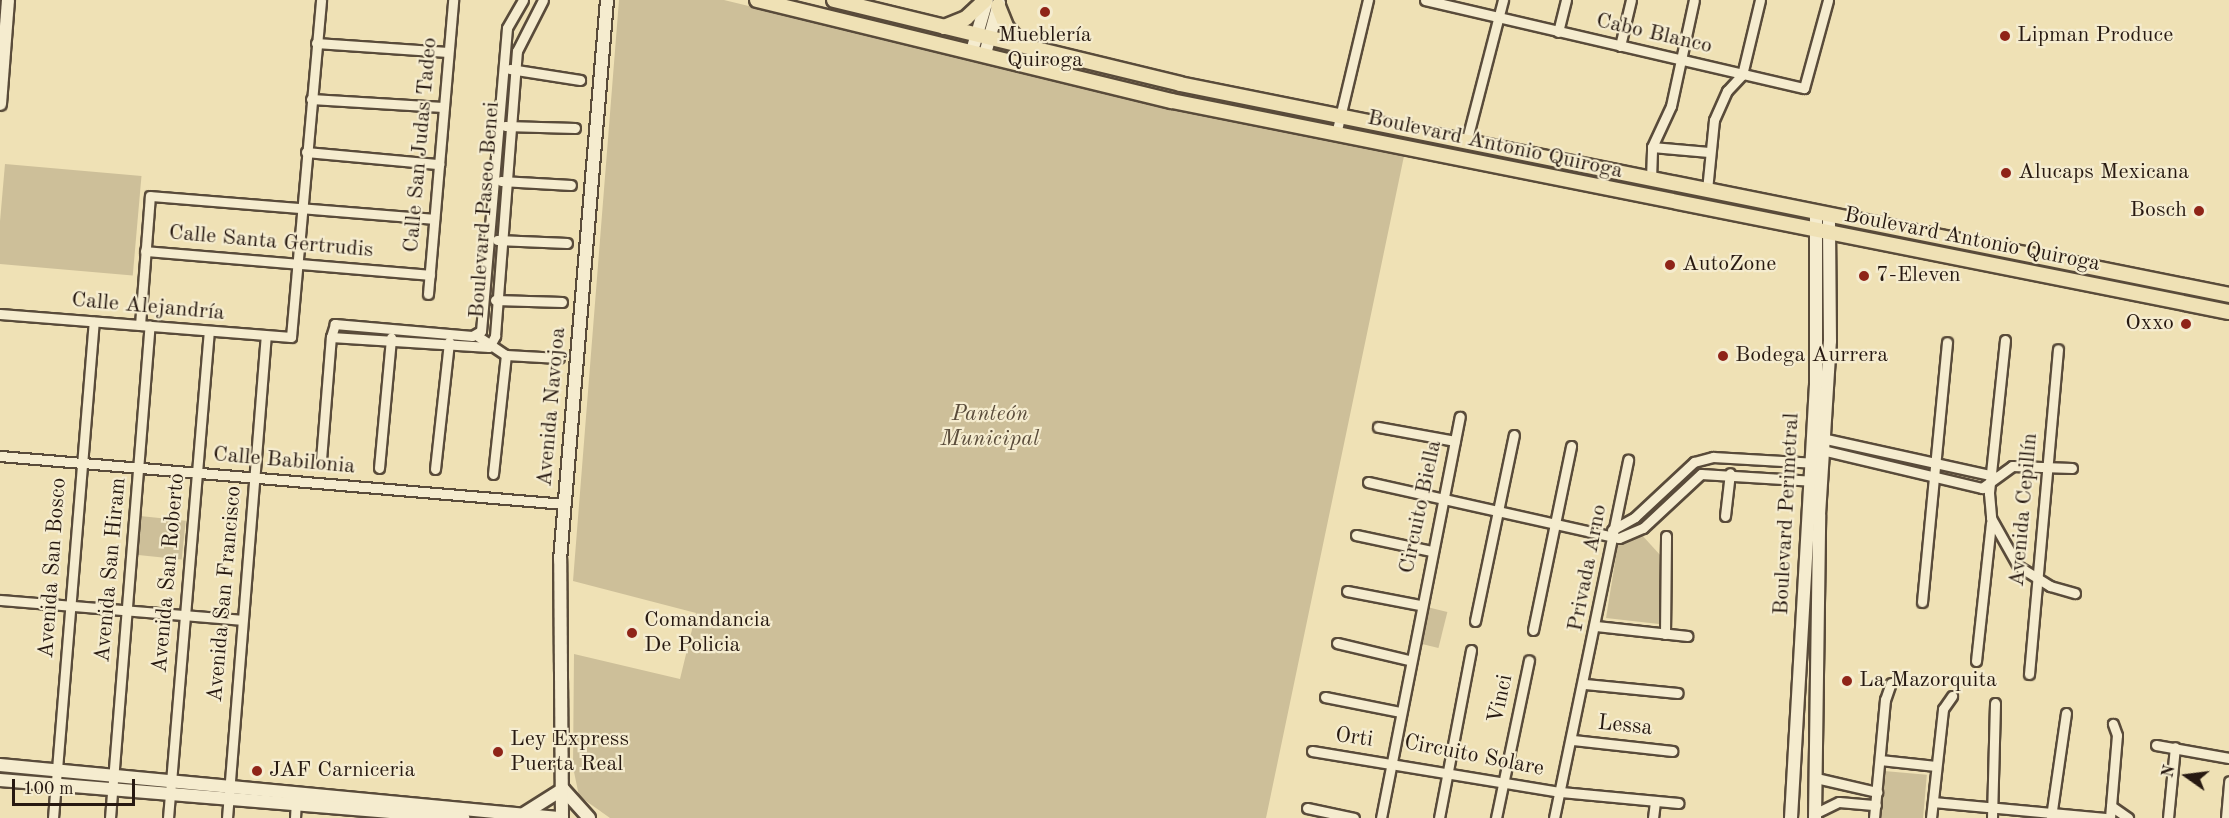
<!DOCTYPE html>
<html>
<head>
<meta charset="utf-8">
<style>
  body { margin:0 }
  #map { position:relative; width:2229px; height:818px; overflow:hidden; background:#efe1b5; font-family:"Old Standard TT",serif }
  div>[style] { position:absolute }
  .green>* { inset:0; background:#cdbf99; transform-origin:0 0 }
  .roads { filter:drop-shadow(2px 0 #594b3a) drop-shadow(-2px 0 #594b3a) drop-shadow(0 2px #594b3a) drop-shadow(0 -2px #594b3a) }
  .street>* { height:9px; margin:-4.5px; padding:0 4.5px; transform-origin:4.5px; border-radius:4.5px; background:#f5eccf }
  .secondary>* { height:12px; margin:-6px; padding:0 6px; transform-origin:6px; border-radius:6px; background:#f5eccf }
  .primary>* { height:14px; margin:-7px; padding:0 7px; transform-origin:7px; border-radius:7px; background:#efe1b5 }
  .dots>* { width:16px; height:16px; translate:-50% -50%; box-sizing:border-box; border:3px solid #f5eccf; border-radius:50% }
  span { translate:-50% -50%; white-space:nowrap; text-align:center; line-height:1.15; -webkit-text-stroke:4.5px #f5eccf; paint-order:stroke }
  .street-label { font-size:22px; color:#271911 }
  .poi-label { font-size:22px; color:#271911 }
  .left { translate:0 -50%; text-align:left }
  .right { translate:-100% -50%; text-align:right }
  .park-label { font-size:22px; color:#594b3a; font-style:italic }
  .north { position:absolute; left:2157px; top:746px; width:60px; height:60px; -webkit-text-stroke:4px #f5eccf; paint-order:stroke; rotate:284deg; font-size:16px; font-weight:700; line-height:24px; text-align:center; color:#271911 }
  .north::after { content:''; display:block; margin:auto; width:21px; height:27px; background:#271911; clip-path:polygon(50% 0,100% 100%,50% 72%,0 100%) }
  .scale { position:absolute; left:12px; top:779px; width:123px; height:27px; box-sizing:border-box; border:3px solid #271911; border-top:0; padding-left:8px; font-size:18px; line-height:21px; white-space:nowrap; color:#271911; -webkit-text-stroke:4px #f5eccf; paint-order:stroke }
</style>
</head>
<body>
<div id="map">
  <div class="green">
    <i style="clip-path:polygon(619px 0,724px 0,1158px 107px,1404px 156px,1266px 818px,610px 818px,579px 796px,573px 767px,574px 654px,680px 679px,696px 613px,573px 581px)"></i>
    <i style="left:5px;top:164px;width:137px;height:100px;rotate:5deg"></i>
    <i style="left:140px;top:516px;width:46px;height:39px;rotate:6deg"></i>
    <i style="clip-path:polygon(1641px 534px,1661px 556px,1659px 624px,1606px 618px,1618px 544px)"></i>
    <i style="left:1427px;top:607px;width:21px;height:37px;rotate:14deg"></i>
    <i style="left:1884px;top:771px;width:43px;height:47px;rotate:5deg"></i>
  </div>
  <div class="roads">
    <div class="street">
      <i style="left:523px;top:0;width:32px;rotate:120deg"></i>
      <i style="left:507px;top:28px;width:304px;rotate:94.9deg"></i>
      <i style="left:481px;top:331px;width:10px;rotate:151deg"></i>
      <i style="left:472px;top:336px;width:138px;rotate:-175deg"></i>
      <i style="left:335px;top:324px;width:14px;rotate:107deg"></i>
      <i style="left:331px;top:337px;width:158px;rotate:3.6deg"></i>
      <i style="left:489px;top:347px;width:13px;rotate:-61deg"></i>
      <i style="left:495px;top:336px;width:286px;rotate:-85.6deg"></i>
      <i style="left:517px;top:51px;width:57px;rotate:-63deg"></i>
      <i style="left:1425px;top:0;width:389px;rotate:13.1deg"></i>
      <i style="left:1804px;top:88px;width:91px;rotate:-74.7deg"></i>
      <i style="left:1558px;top:32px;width:33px;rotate:-76deg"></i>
      <i style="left:316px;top:43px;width:132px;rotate:3.9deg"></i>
      <i style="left:1620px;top:46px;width:47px;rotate:-76.6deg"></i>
      <i style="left:510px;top:69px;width:71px;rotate:8.9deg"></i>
      <i style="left:311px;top:99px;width:132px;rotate:3.5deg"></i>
      <i style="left:505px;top:126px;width:70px;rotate:1.6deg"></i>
      <i style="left:1336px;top:134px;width:138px;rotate:-76.6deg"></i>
      <i style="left:1466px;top:143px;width:148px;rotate:-75.5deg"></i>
      <i style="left:1652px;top:147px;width:57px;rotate:5deg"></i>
      <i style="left:306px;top:152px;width:134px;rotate:5.2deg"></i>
      <i style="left:1651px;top:179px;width:32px;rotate:-88deg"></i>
      <i style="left:1652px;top:147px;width:45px;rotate:-65.1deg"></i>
      <i style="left:1671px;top:106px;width:108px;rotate:-77.8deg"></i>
      <i style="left:501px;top:181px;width:70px;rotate:3.3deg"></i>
      <i style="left:1707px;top:190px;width:70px;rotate:-84.3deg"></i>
      <i style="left:1714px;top:120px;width:32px;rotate:-66deg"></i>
      <i style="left:1727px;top:91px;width:22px;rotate:-47deg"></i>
      <i style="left:1742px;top:75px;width:77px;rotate:-76.5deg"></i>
      <i style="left:497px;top:240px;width:70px;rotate:2.5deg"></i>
      <i style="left:145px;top:251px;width:286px;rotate:4.8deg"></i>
      <i style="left:428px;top:294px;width:295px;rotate:-85.1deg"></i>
      <i style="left:495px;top:300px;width:67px;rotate:1.7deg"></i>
      <i style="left:0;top:314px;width:292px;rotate:4.5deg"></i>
      <i style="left:291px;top:337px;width:338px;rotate:-84.9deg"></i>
      <i style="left:140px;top:325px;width:129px;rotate:-85.6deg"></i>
      <i style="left:150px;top:196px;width:285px;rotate:4.6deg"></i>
      <i style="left:476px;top:335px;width:36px;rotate:34deg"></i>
      <i style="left:506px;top:355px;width:53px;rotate:3.2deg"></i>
      <i style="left:2005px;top:340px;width:154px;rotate:96deg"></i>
      <i style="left:1989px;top:493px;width:25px;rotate:85deg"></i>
      <i style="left:1991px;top:518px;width:55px;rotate:60.6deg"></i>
      <i style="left:2018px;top:566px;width:38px;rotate:32deg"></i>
      <i style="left:2050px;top:586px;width:26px;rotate:16deg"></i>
      <i style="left:1378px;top:427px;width:78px;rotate:10.3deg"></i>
      <i style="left:1817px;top:437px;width:181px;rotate:12.4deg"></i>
      <i style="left:1818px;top:449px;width:169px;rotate:13.4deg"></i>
      <i style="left:1982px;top:488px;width:37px;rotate:-36deg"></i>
      <i style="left:2012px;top:466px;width:60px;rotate:1.9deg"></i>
      <i style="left:0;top:456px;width:567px;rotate:4.86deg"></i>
      <i style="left:321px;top:460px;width:123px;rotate:-85.4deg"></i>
      <i style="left:379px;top:468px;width:131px;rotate:-84.7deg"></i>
      <i style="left:435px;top:469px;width:128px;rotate:-83.7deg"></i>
      <i style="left:493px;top:474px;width:120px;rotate:-83.8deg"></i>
      <i style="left:1368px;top:482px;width:257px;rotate:12.6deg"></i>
      <i style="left:1619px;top:538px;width:26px;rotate:-23deg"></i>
      <i style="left:1643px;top:528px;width:79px;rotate:-43deg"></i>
      <i style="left:1701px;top:474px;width:114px;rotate:3.5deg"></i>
      <i style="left:1725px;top:516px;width:43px;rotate:-83.4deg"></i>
      <i style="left:1612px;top:530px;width:26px;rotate:-29deg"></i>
      <i style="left:1635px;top:517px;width:81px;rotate:-43deg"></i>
      <i style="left:1694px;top:462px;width:20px;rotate:-15deg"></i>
      <i style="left:1713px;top:457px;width:104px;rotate:3.3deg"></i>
      <i style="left:1356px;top:535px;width:77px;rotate:12deg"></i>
      <i style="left:1347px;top:591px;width:74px;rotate:10.9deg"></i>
      <i style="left:0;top:600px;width:243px;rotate:4.7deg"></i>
      <i style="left:1922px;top:602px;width:261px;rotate:-84.5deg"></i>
      <i style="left:1475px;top:621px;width:190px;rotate:-78.2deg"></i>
      <i style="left:1596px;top:626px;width:92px;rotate:6.3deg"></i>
      <i style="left:1533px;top:630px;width:188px;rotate:-78.3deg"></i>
      <i style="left:1665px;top:634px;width:98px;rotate:-89.4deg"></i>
      <i style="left:1337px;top:643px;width:74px;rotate:13.3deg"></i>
      <i style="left:1976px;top:661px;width:139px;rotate:-83.8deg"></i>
      <i style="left:2029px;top:674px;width:326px;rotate:-84.9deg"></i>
      <i style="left:1585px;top:684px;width:93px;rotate:5.5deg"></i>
      <i style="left:1325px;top:697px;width:76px;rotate:11.3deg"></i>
      <i style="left:1573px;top:740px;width:100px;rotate:6.3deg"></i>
      <i style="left:2156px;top:745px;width:74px;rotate:10.1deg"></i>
      <i style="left:1312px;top:751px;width:252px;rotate:9.4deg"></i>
      <i style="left:1561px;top:792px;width:118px;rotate:5.4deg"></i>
      <i style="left:1880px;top:760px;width:56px;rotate:6.1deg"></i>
      <i style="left:1816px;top:778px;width:63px;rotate:12.9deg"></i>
      <i style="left:1933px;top:802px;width:173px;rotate:5.3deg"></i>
      <i style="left:2111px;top:806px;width:21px;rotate:35deg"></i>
      <i style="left:1307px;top:808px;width:48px;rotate:12deg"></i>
      <i style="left:1816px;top:813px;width:25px;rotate:-26deg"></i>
      <i style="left:1839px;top:802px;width:37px;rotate:5deg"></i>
      <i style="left:2051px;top:817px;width:105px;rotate:-81.8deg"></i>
      <i style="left:53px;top:818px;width:498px;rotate:-85.3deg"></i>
      <i style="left:110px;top:818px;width:494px;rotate:-85.4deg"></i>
      <i style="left:168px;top:818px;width:488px;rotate:-85.2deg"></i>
      <i style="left:227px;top:818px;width:483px;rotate:-85.4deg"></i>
      <i style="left:295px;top:818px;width:20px;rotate:-87deg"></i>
      <i style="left:1381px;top:818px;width:409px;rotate:-78.9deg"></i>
      <i style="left:1439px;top:818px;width:171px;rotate:-79.2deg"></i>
      <i style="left:1496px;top:818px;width:161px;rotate:-78.2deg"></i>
      <i style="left:1554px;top:818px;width:366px;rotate:-78.3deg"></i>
      <i style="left:1653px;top:818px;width:17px;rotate:-83deg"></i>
      <i style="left:1874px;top:818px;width:119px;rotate:-84.7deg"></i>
      <i style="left:1885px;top:700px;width:18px;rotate:-71deg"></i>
      <i style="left:1931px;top:818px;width:110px;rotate:-83.7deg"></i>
      <i style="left:1943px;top:709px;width:16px;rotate:-55deg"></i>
      <i style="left:1992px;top:818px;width:115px;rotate:-88.5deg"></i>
      <i style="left:2110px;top:818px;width:83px;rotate:-85.2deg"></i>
      <i style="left:2117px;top:735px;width:12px;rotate:-110deg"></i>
      <i style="left:2168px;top:818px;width:71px;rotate:-84.4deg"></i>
      <i style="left:2226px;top:818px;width:37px;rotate:-85deg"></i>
    </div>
    <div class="secondary">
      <i style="left:972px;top:51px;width:53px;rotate:-73.6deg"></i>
      <i style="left:985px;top:54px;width:53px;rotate:-74.6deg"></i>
      <i style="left:0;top:104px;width:104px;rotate:-85.6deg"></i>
      <i style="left:0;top:765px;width:561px;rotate:5.43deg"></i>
      <i style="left:0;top:780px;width:465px;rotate:4.7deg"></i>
      <i style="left:525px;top:813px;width:45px;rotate:-32.3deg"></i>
      <i style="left:563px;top:789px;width:39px;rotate:48deg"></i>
      <i style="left:562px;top:818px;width:258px;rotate:-90.4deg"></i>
      <i style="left:560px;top:560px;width:562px;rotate:-85.2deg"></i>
      <i style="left:1791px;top:818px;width:434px;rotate:-86.7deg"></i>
      <i style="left:1816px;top:385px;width:172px;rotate:-90deg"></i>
      <i style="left:1815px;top:818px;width:303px;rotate:-89.2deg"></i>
      <i style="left:1819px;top:515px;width:174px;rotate:-86.4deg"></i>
      <i style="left:1830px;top:341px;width:125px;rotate:-90.5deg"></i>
    </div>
    <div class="primary">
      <i style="left:757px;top:0;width:427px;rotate:13.7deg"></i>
      <i style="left:1172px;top:101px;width:1078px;rotate:11.29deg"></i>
      <i style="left:834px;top:0;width:356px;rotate:13.6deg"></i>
      <i style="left:1180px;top:84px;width:1070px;rotate:11.37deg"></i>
      <i style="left:998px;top:6px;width:24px;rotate:68deg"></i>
      <i style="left:1007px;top:28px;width:23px;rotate:47deg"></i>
      <i style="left:944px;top:27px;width:24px;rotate:-22deg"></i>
      <i style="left:966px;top:18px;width:26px;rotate:-43deg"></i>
    </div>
  </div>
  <div class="dots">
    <i style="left:1045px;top:12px;background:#8f2418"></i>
    <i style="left:2005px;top:36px;background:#8f2418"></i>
    <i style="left:2006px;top:173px;background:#8f2418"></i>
    <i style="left:2199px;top:211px;background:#8f2418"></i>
    <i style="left:1670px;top:265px;background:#8f2418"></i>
    <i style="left:1864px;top:276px;background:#8f2418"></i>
    <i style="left:2186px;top:324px;background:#8f2418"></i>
    <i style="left:1723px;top:356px;background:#8f2418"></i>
    <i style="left:632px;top:633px;background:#8f2418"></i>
    <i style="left:1847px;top:681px;background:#8f2418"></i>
    <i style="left:498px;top:752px;background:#8f2418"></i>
    <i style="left:257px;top:771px;background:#8f2418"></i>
  </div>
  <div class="street-label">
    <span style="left:1654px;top:34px;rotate:13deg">Cabo Blanco</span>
    <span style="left:421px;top:145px;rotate:-85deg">Calle San Judas Tadeo</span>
    <span style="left:1495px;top:145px;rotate:12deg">Boulevard Antonio Quiroga</span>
    <span style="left:485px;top:210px;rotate:-86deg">Boulevard Paseo Benei</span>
    <span style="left:1972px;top:240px;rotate:11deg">Boulevard Antonio Quiroga</span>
    <span style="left:271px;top:242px;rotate:5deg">Calle Santa Gertrudis</span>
    <span style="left:148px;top:307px;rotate:5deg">Calle Alejandría</span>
    <span style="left:552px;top:407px;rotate:-85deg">Avenida Navojoa</span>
    <span style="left:284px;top:461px;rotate:5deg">Calle Babilonia</span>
    <span style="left:1421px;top:507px;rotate:-78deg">Circuito Biella</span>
    <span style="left:2024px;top:510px;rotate:-85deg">Avenida Cepillín</span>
    <span style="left:1787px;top:514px;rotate:-87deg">Boulevard Perimetral</span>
    <span style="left:53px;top:568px;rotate:-86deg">Avenida San Bosco</span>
    <span style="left:1588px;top:568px;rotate:-79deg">Privada Arno</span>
    <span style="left:111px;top:570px;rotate:-85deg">Avenida San Hiram</span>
    <span style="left:169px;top:573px;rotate:-85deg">Avenida San Roberto</span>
    <span style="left:225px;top:594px;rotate:-85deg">Avenida San Francisco</span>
    <span style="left:1501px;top:699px;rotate:-78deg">Vinci</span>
    <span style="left:1625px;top:726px;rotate:6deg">Lessa</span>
    <span style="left:1354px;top:738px;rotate:8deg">Orti</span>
    <span style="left:1474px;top:756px;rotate:11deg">Circuito Solare</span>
  </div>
  <div class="poi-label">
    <span style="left:1045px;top:48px">Mueblería<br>Quiroga</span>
    <span class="left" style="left:2017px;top:36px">Lipman Produce</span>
    <span class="left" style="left:2018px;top:173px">Alucaps Mexicana</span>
    <span class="right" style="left:2187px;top:211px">Bosch</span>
    <span class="left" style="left:1682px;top:265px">AutoZone</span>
    <span class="left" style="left:1876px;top:276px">7-Eleven</span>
    <span class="right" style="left:2174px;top:324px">Oxxo</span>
    <span class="left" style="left:1735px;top:356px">Bodega Aurrera</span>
    <span class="left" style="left:644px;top:633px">Comandancia<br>De Policia</span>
    <span class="left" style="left:1859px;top:681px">La Mazorquita</span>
    <span class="left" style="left:510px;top:752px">Ley Express<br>Puerta Real</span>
    <span class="left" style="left:269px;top:771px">JAF Carniceria</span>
  </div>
  <div class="park-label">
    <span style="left:990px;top:427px">Panteón<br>Municipal</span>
  </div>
  <div class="north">N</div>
  <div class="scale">100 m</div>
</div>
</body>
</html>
